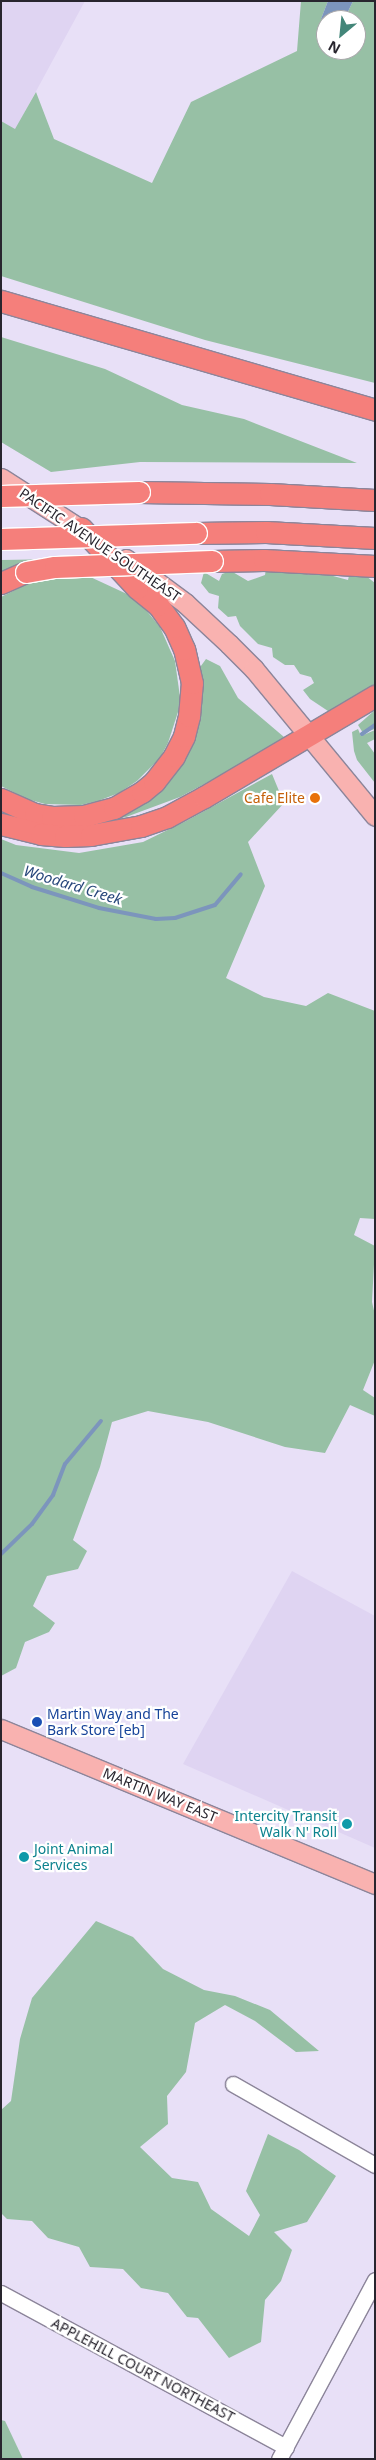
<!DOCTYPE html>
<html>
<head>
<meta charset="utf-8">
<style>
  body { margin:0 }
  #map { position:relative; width:376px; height:2460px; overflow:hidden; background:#e8e0f7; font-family:"Noto Sans",sans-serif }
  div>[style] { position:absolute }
  .built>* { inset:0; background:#dfd4f2 }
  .green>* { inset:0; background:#97c0a5 }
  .water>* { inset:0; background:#7c95bc }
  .stream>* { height:4px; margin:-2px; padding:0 2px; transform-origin:2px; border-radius:2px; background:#7c95bc }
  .roads { filter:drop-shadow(1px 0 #8c859a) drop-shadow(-1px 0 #8c859a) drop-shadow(0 1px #8c859a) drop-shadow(0 -1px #8c859a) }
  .minor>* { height:15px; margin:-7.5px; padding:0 7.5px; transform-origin:7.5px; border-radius:7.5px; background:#fff }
  .major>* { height:19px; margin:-9.5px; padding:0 9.5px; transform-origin:9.5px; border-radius:9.5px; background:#f9b2b0 }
  .highway>* { height:21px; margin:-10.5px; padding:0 10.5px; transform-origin:10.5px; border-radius:10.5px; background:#f57f7b }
  .bridges { filter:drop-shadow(1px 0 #fff) drop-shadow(-1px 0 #fff) drop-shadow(0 1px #fff) drop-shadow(0 -1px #fff) }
  .highway-bridge>* { height:21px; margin:-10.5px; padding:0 10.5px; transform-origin:10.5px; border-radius:10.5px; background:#f57f7b }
  .dots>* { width:14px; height:14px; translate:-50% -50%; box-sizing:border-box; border:2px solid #fff; border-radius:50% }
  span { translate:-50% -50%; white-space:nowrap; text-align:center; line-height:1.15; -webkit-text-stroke:4.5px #fff; paint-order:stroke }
  .street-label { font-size:14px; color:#28252e }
  .food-label { font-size:14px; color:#c56008 }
  .right { translate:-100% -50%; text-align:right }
  .transit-label { font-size:14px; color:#164399 }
  .left { translate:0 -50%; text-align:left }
  .culture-label { font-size:14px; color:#0d838f }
  .water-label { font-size:15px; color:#29487c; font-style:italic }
  .frame { position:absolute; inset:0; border:2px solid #28252e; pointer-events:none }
  .north { position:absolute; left:316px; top:10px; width:50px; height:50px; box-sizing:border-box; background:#fff; border:1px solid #a9a8ab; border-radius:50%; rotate:208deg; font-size:14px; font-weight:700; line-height:20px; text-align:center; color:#28252e }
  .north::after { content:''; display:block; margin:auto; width:18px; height:22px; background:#438679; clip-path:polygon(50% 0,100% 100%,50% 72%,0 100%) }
</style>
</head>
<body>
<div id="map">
  <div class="built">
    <i style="clip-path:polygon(1px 1px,85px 1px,15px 130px,1px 121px)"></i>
    <i style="clip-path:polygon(292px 1571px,375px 1616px,375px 1848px,183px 1764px)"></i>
  </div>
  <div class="green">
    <i style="clip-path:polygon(301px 1px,328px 1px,321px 19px,326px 23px,326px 50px,356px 50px,356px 20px,344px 20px,353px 1px,375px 1px,375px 383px,205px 340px,1px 276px,1px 121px,15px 129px,36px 92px,54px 139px,152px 183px,191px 102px,297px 51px)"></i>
    <i style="clip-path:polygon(1px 337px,105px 369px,182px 405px,244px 419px,357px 463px,140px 462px,51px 472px,1px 442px)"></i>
    <i style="clip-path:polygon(62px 559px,1px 575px,1px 560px)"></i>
    <i style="clip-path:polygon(266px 569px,296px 569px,309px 575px,322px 573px,348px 580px,350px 571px,357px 569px,375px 583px,375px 688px,331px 713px,310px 699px,303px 690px,314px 683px,311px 677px,300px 674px,294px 665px,285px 665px,273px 657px,272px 648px,258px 644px,240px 626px,236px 616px,228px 617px,218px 608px,219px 596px,209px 593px,201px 583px,204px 572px,219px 581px,222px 574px,231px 571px,248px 581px,265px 575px)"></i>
    <i style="clip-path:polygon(86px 575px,127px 594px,146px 610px,160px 627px,175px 661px,180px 697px,178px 712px,168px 743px,160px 758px,137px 781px,119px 793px,98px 801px,81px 805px,45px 804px,27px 799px,1px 786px,1px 597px,35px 580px)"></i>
    <i style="clip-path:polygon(206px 659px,220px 666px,238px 698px,284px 737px,279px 744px,180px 797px,126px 817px,104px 822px,104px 819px,198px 721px,202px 677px,198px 670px)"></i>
    <i style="clip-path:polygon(375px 710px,375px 729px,363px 733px,358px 725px)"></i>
    <i style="clip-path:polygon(358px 729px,361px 736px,375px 730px,375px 739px,367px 743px,375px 754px,375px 783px,357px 760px,354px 751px,352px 732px)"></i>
    <i style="clip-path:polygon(272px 774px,284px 803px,248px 842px,265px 886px,226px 978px,264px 997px,306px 1006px,328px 993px,375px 1011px,375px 1219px,360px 1218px,354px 1235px,375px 1246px,372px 1302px,375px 1315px,375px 1360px,363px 1390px,375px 1398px,375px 1416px,350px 1405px,325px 1453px,285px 1447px,208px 1422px,148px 1411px,112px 1422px,100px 1467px,73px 1540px,87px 1551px,78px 1569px,47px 1576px,33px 1606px,55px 1623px,49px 1632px,25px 1642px,16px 1668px,1px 1676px,1px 839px,16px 845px,79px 853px,143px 842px,186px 821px)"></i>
    <i style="clip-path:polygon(96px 1921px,133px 1937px,163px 1969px,204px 1990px,235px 1996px,270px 2010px,319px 2051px,296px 2052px,255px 2021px,225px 2005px,195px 2023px,186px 2072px,167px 2096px,168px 2124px,140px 2147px,172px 2178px,198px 2182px,211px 2209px,249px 2236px,260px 2215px,246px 2191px,268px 2134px,299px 2150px,336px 2176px,307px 2222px,274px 2232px,292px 2250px,281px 2281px,265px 2300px,261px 2342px,229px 2358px,198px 2318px,187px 2317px,168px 2293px,141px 2288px,123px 2269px,90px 2267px,79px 2247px,48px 2238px,32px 2221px,7px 2219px,1px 2213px,1px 2110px,11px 2101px,20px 2039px,32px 1998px)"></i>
    <i style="clip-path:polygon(1px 2420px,5px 2421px,23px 2459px,1px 2459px)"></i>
  </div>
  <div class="water">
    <i style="clip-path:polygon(328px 1px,353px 1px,344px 20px,326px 20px,326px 23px,321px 19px)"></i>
  </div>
  <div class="stream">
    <i style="left:362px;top:734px;width:16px;rotate:-35deg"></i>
    <i style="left:1px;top:873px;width:34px;rotate:24deg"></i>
    <i style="left:32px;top:887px;width:70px;rotate:17.4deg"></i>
    <i style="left:99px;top:908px;width:58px;rotate:10.9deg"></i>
    <i style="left:156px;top:919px;width:19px;rotate:-3deg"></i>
    <i style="left:175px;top:918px;width:42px;rotate:-18deg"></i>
    <i style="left:215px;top:905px;width:40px;rotate:-50deg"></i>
    <i style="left:1px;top:1554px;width:43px;rotate:-44.1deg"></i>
    <i style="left:32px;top:1524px;width:36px;rotate:-54deg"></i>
    <i style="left:53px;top:1495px;width:33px;rotate:-69deg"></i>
    <i style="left:65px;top:1464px;width:56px;rotate:-50.1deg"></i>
  </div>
  <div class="roads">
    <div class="minor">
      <i style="left:233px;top:2084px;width:163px;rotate:29.7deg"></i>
      <i style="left:1px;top:2293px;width:324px;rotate:28.4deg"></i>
      <i style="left:279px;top:2459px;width:203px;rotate:-61.8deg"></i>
    </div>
    <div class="major">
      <i style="left:1px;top:478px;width:109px;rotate:32.7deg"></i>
      <i style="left:126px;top:559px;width:74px;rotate:36.7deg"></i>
      <i style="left:185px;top:603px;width:60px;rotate:43deg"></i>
      <i style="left:229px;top:644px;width:35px;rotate:45deg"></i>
      <i style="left:254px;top:669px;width:190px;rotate:50.5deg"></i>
      <i style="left:1px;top:1729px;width:405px;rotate:22.5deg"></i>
    </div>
    <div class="highway">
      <i style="left:1px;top:301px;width:390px;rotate:16.2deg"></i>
      <i style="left:139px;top:492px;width:131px;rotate:0.9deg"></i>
      <i style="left:270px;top:494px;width:105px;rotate:3.3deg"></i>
      <i style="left:196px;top:533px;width:70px;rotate:-0.8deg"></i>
      <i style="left:266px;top:532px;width:109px;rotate:3.2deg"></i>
      <i style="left:212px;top:561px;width:52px;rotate:-1.1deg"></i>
      <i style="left:264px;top:560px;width:111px;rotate:3.1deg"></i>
      <i style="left:1px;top:583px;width:27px;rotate:-24deg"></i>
      <i style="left:1px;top:799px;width:37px;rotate:24deg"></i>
      <i style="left:35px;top:814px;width:17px;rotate:10deg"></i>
      <i style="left:52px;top:817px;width:32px;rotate:-2deg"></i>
      <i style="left:84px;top:816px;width:31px;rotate:-15deg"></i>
      <i style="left:114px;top:808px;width:32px;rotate:-30deg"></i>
      <i style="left:142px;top:792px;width:16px;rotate:-40deg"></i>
      <i style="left:154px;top:782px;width:33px;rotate:-52deg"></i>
      <i style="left:174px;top:756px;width:22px;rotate:-63deg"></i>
      <i style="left:184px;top:736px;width:21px;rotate:-76deg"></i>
      <i style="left:189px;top:716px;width:33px;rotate:-85deg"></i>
      <i style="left:192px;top:683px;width:35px;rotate:-103deg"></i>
      <i style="left:184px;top:649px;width:24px;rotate:-114deg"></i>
      <i style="left:174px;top:627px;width:27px;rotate:-126deg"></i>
      <i style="left:158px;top:605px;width:27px;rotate:-141deg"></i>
      <i style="left:137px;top:588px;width:82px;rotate:-133deg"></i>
      <i style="left:1px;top:824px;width:41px;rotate:14deg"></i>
      <i style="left:41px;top:834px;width:24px;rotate:5deg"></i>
      <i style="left:65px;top:836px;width:26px;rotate:-2deg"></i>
      <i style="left:91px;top:835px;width:51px;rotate:-10.2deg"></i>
      <i style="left:141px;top:826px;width:28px;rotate:-19deg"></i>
      <i style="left:167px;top:817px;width:42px;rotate:-28.4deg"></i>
      <i style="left:204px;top:797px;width:199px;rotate:-30.6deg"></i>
    </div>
  </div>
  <div class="bridges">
    <div class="highway-bridge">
      <i style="left:1px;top:496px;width:138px;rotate:-1.7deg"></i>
      <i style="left:1px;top:539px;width:195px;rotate:-1.8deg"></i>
      <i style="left:26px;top:572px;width:29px;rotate:-10deg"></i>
      <i style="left:55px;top:567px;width:157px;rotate:-2.2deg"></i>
    </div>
  </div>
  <div class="dots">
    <i style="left:315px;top:798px;background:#e8710a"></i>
    <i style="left:37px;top:1722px;background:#1a4fb4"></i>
    <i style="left:347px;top:1824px;background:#0f9aa8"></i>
    <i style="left:24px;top:1857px;background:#0f9aa8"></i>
  </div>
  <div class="street-label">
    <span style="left:100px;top:545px;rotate:34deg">PACIFIC AVENUE SOUTHEAST</span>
    <span style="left:160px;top:1795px;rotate:22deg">MARTIN WAY EAST</span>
    <span style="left:143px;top:2370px;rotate:28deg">APPLEHILL COURT NORTHEAST</span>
  </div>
  <div class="food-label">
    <span class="right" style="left:305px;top:798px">Cafe Elite</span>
  </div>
  <div class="transit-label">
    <span class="left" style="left:47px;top:1722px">Martin Way and The<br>Bark Store [eb]</span>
  </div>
  <div class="culture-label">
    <span class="right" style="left:337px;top:1824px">Intercity Transit<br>Walk N' Roll</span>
    <span class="left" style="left:34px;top:1857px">Joint Animal<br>Services</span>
  </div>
  <div class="water-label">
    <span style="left:73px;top:885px;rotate:17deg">Woodard Creek</span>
  </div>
  <div class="frame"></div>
  <div class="north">N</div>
</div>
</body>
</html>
